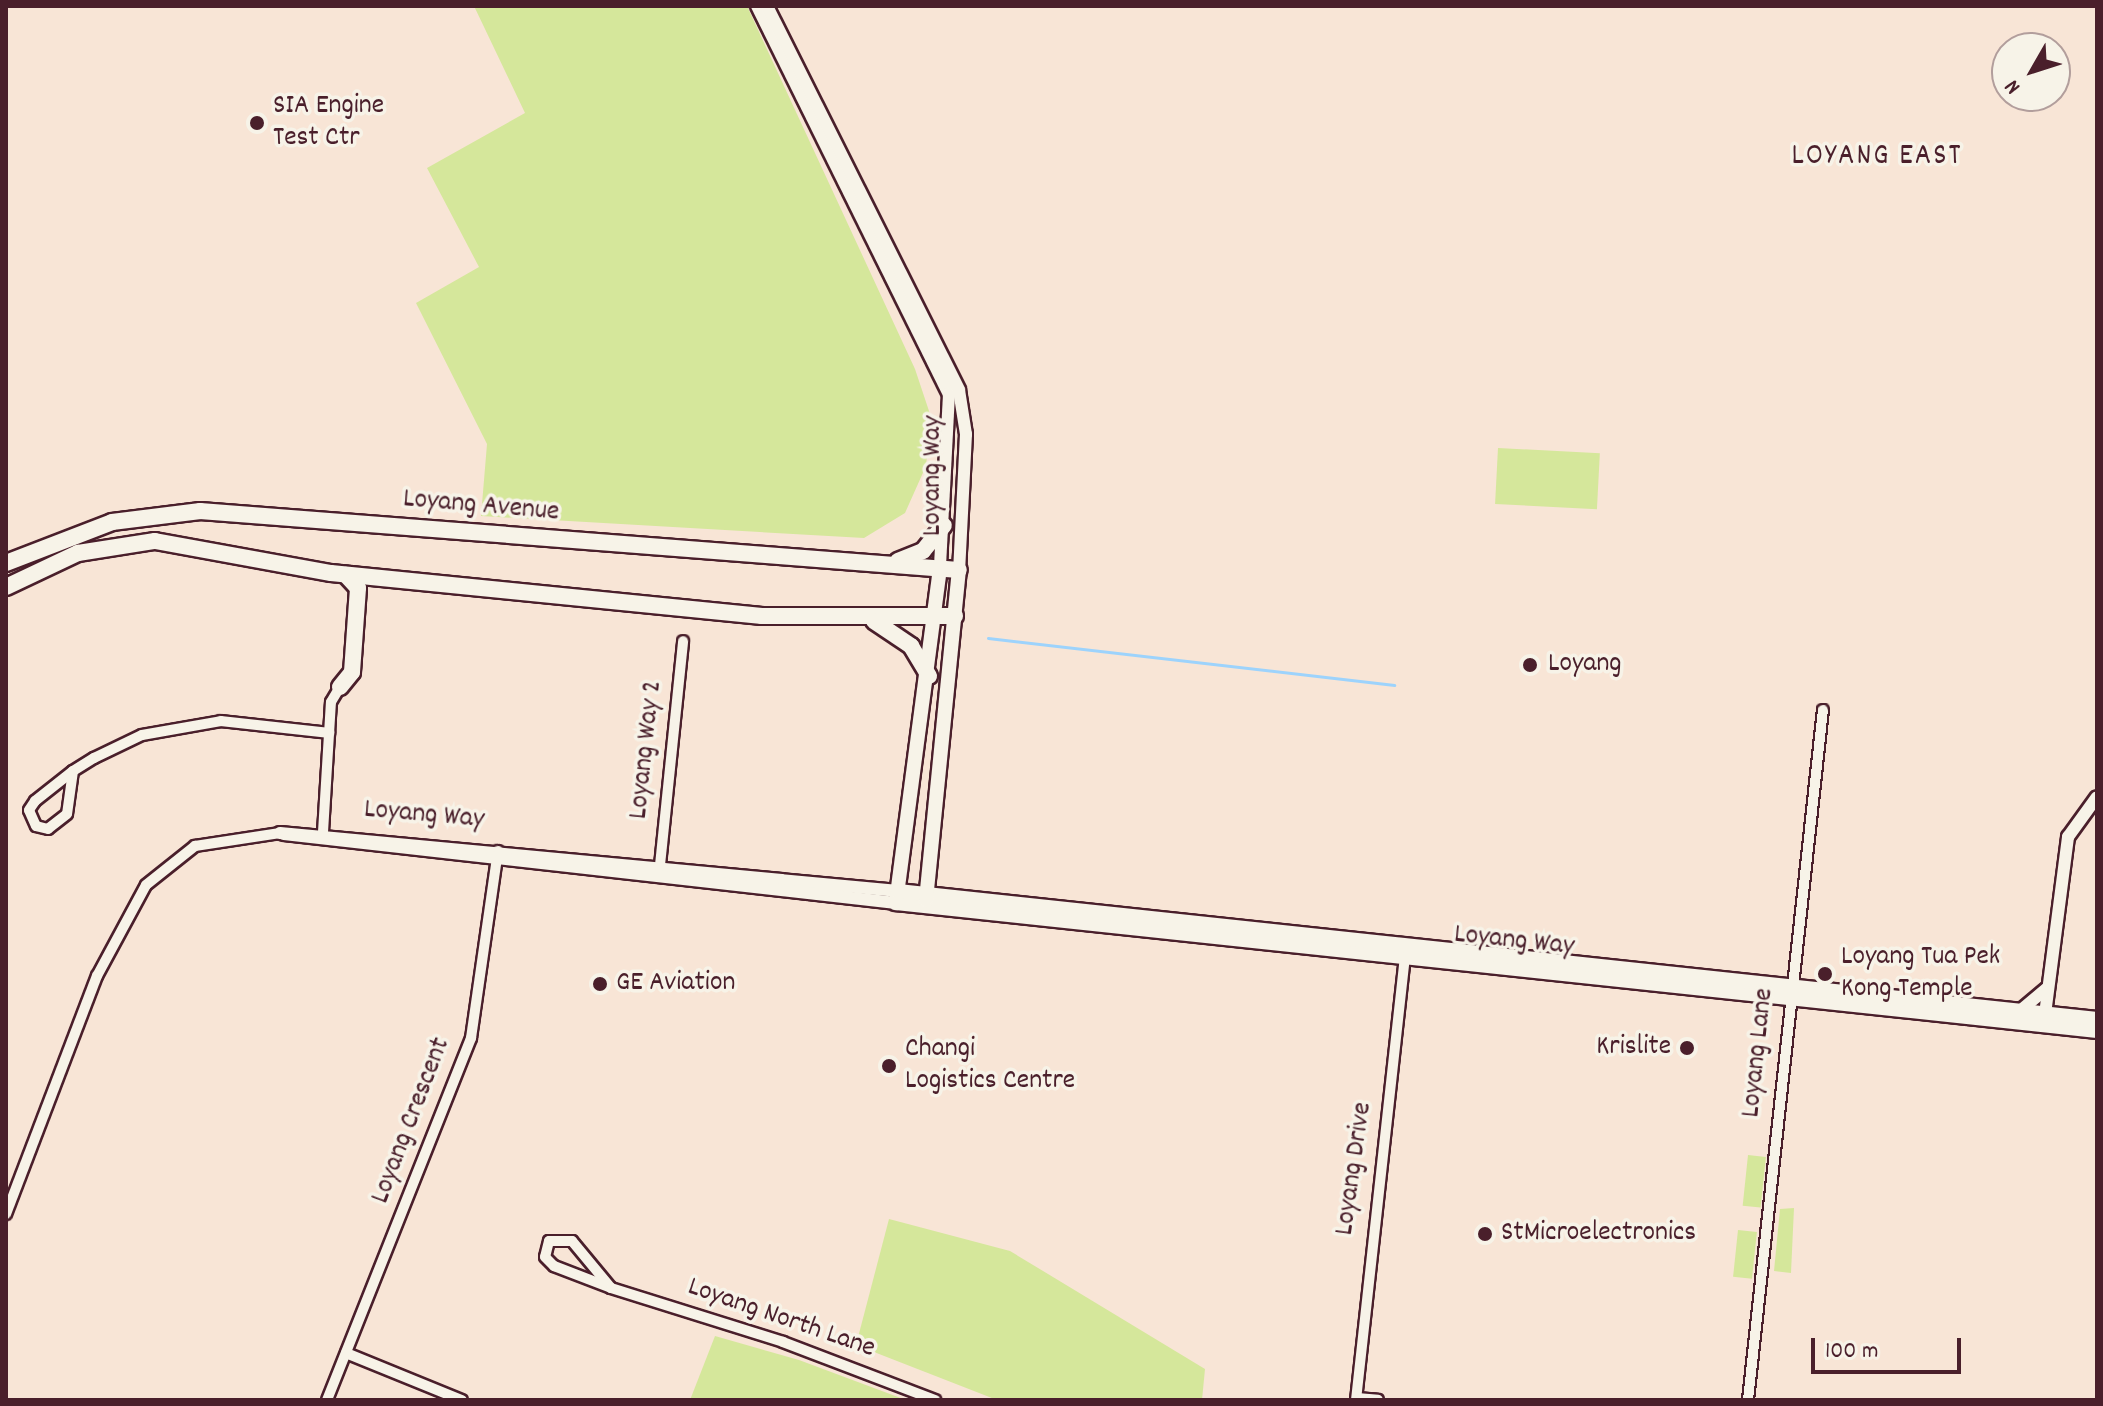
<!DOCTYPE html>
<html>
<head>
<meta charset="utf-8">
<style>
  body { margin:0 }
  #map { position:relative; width:2103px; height:1406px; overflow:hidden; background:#f8e5d6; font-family:Dekko,sans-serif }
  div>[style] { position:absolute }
  .green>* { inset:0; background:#d5e79b; transform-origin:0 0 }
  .stream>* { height:3px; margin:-1.5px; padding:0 1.5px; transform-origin:1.5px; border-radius:1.5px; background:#9dd3fc }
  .roads { filter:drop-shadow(2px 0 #4a1f2b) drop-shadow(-2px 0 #4a1f2b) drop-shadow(0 2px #4a1f2b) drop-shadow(0 -2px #4a1f2b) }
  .minor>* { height:10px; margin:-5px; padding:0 5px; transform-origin:5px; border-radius:5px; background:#f7f3e8 }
  .tertiary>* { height:12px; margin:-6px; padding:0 6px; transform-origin:6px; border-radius:6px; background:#f7f3e8 }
  .secondary>* { height:14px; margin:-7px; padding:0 7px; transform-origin:7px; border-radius:7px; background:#f7f3e8 }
  .primary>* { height:16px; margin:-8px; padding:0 8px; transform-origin:8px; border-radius:8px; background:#f7f3e8 }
  .dots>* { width:22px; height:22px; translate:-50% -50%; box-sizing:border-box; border:4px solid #f7f3e8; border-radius:50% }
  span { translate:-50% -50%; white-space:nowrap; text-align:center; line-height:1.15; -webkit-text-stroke:7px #f7f3e8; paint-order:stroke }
  .poi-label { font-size:28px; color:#4a1f2b }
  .left { translate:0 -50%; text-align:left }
  .right { translate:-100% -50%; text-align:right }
  .street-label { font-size:28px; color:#4a1f2b }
  .neighbourhood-label { font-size:30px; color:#4a1f2b; letter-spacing:2px }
  .frame { position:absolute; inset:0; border:8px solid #4a1f2b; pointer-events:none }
  .north { position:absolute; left:1991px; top:32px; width:80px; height:80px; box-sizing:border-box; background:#f7f3e8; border:2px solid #b29e9c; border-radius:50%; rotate:231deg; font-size:22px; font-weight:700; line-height:32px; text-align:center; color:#4a1f2b }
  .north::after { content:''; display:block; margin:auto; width:28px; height:36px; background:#4a1f2b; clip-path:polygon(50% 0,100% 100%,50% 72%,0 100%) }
  .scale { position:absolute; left:1811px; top:1338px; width:150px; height:36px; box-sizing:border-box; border:4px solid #4a1f2b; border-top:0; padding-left:10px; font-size:24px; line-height:28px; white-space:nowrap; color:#4a1f2b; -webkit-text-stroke:6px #f7f3e8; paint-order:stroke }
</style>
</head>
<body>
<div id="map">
  <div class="green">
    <i style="clip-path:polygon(474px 6px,747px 6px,915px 369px,931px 417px,926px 466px,905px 513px,864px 538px,481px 516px,487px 444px,416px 303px,479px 267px,427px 168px,525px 113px)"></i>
    <i style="left:1498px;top:448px;width:102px;height:56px;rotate:3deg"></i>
    <i style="left:1748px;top:1155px;width:18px;height:51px;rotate:6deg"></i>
    <i style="clip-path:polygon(1794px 1208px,1791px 1273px,1774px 1271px,1780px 1209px)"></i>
    <i style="clip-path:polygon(889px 1219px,1010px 1251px,1205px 1369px,1202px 1400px,997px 1400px,856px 1345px)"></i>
    <i style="left:1738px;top:1230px;width:19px;height:47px;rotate:6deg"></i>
    <i style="clip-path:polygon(715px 1336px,799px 1360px,906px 1400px,690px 1400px)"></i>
  </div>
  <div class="stream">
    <i style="left:988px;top:638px;width:409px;rotate:6.6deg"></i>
  </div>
  <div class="roads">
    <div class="minor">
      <i style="left:73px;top:771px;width:43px;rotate:97.9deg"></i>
      <i style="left:67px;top:814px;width:24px;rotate:142deg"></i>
      <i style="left:48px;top:829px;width:12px;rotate:-166deg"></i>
      <i style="left:36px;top:826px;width:17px;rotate:-114deg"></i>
      <i style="left:29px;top:810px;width:11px;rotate:-56deg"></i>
      <i style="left:35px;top:801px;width:48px;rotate:-38.3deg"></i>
      <i style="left:73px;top:771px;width:25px;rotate:-32deg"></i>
      <i style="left:94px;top:758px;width:53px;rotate:-25.6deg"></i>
      <i style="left:142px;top:735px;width:80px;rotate:-10deg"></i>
      <i style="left:221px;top:721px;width:109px;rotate:6.3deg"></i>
      <i style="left:323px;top:832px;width:130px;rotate:-86.5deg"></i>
      <i style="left:331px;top:702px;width:17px;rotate:-59deg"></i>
      <i style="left:660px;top:865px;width:225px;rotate:-84.1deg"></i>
      <i style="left:6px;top:1214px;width:255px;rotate:-69.1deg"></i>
      <i style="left:97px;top:976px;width:103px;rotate:-61.7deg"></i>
      <i style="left:146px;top:885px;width:63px;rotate:-38.5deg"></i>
      <i style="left:195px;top:846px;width:86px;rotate:-8.7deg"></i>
      <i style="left:611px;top:1288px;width:61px;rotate:-129.7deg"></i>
      <i style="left:572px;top:1241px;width:23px;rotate:180deg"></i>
      <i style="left:549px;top:1241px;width:16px;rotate:104deg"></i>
      <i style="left:545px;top:1257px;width:13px;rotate:45deg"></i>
      <i style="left:554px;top:1266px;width:61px;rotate:21.1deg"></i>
      <i style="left:611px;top:1288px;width:180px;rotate:17.4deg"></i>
      <i style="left:783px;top:1342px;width:163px;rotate:20.9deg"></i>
      <i style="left:346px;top:1353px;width:125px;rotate:22.1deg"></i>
      <i style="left:1357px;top:1398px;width:21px;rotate:5deg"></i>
      <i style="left:327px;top:1400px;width:390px;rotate:-68.3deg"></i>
      <i style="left:471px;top:1038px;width:189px;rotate:-81.8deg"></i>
      <i style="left:1356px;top:1400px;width:450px;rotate:-83.7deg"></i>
      <i style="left:1748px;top:1400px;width:694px;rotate:-83.8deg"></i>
    </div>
    <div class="tertiary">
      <i style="left:757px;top:6px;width:433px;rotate:63.7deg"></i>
      <i style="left:949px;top:394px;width:174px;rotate:93deg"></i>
      <i style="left:767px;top:6px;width:429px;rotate:63.4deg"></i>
      <i style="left:959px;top:390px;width:45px;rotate:81deg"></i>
      <i style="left:966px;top:434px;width:136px;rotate:92.9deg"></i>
      <i style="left:280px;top:833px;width:621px;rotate:5.36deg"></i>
      <i style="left:284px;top:834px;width:616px;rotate:6.43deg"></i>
      <i style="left:2021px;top:1010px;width:35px;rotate:-40deg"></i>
      <i style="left:2044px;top:1022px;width:187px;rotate:-82.6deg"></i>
      <i style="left:2068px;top:837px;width:49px;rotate:-54.1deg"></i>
    </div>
    <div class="secondary">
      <i style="left:940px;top:568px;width:338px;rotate:97.5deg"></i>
      <i style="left:896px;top:903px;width:1208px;rotate:6.08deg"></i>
      <i style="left:898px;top:891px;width:1206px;rotate:6.09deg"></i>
      <i style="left:926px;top:900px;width:332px;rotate:-84.3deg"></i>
    </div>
    <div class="primary">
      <i style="left:898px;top:561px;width:27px;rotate:-22deg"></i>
      <i style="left:923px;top:551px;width:33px;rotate:-51deg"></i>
      <i style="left:6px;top:563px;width:114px;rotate:-21.1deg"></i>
      <i style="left:112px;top:522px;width:89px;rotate:-7.1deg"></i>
      <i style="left:200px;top:511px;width:761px;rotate:4.44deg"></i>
      <i style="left:6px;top:587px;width:80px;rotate:-25.3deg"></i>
      <i style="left:78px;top:553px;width:78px;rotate:-8.9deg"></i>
      <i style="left:155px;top:541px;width:179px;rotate:10.3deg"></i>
      <i style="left:331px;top:573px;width:433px;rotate:5.7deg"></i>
      <i style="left:762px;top:616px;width:193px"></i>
      <i style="left:874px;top:621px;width:45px;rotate:34deg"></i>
      <i style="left:911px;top:646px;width:35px;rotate:59deg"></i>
      <i style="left:340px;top:687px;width:19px;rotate:-51deg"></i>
      <i style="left:352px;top:672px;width:84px;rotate:-85.9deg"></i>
      <i style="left:358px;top:588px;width:18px;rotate:-133deg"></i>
    </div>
  </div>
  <div class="dots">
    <i style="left:257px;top:123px;background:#4a1f2b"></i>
    <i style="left:1530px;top:665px;background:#4a1f2b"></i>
    <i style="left:1825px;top:974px;background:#4a1f2b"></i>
    <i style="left:600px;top:984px;background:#4a1f2b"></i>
    <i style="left:1687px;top:1048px;background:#4a1f2b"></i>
    <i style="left:889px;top:1066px;background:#4a1f2b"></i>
    <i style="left:1485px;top:1234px;background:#4a1f2b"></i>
  </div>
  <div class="poi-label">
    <span class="left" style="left:273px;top:123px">SIA Engine<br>Test Ctr</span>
    <span class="left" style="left:1548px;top:665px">Loyang</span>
    <span class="left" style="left:1841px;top:974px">Loyang Tua Pek<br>Kong Temple</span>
    <span class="left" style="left:616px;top:984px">GE Aviation</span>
    <span class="right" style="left:1671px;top:1048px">Krislite</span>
    <span class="left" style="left:905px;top:1066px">Changi<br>Logistics Centre</span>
    <span class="left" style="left:1501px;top:1234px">StMicroelectronics</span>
  </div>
  <div class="street-label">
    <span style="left:934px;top:476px;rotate:-90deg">Loyang Way</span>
    <span style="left:481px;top:507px;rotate:5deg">Loyang Avenue</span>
    <span style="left:647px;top:750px;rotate:-84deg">Loyang Way 2</span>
    <span style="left:424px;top:816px;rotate:5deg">Loyang Way</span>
    <span style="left:1514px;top:942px;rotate:6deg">Loyang Way</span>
    <span style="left:1759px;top:1053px;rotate:-84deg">Loyang Lane</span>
    <span style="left:412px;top:1121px;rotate:-69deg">Loyang Crescent</span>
    <span style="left:1355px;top:1169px;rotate:-82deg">Loyang Drive</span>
    <span style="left:781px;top:1319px;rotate:19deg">Loyang North Lane</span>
  </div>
  <div class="neighbourhood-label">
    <span style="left:1877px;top:158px">LOYANG EAST</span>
  </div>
  <div class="frame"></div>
  <div class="north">N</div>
  <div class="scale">100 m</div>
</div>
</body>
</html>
